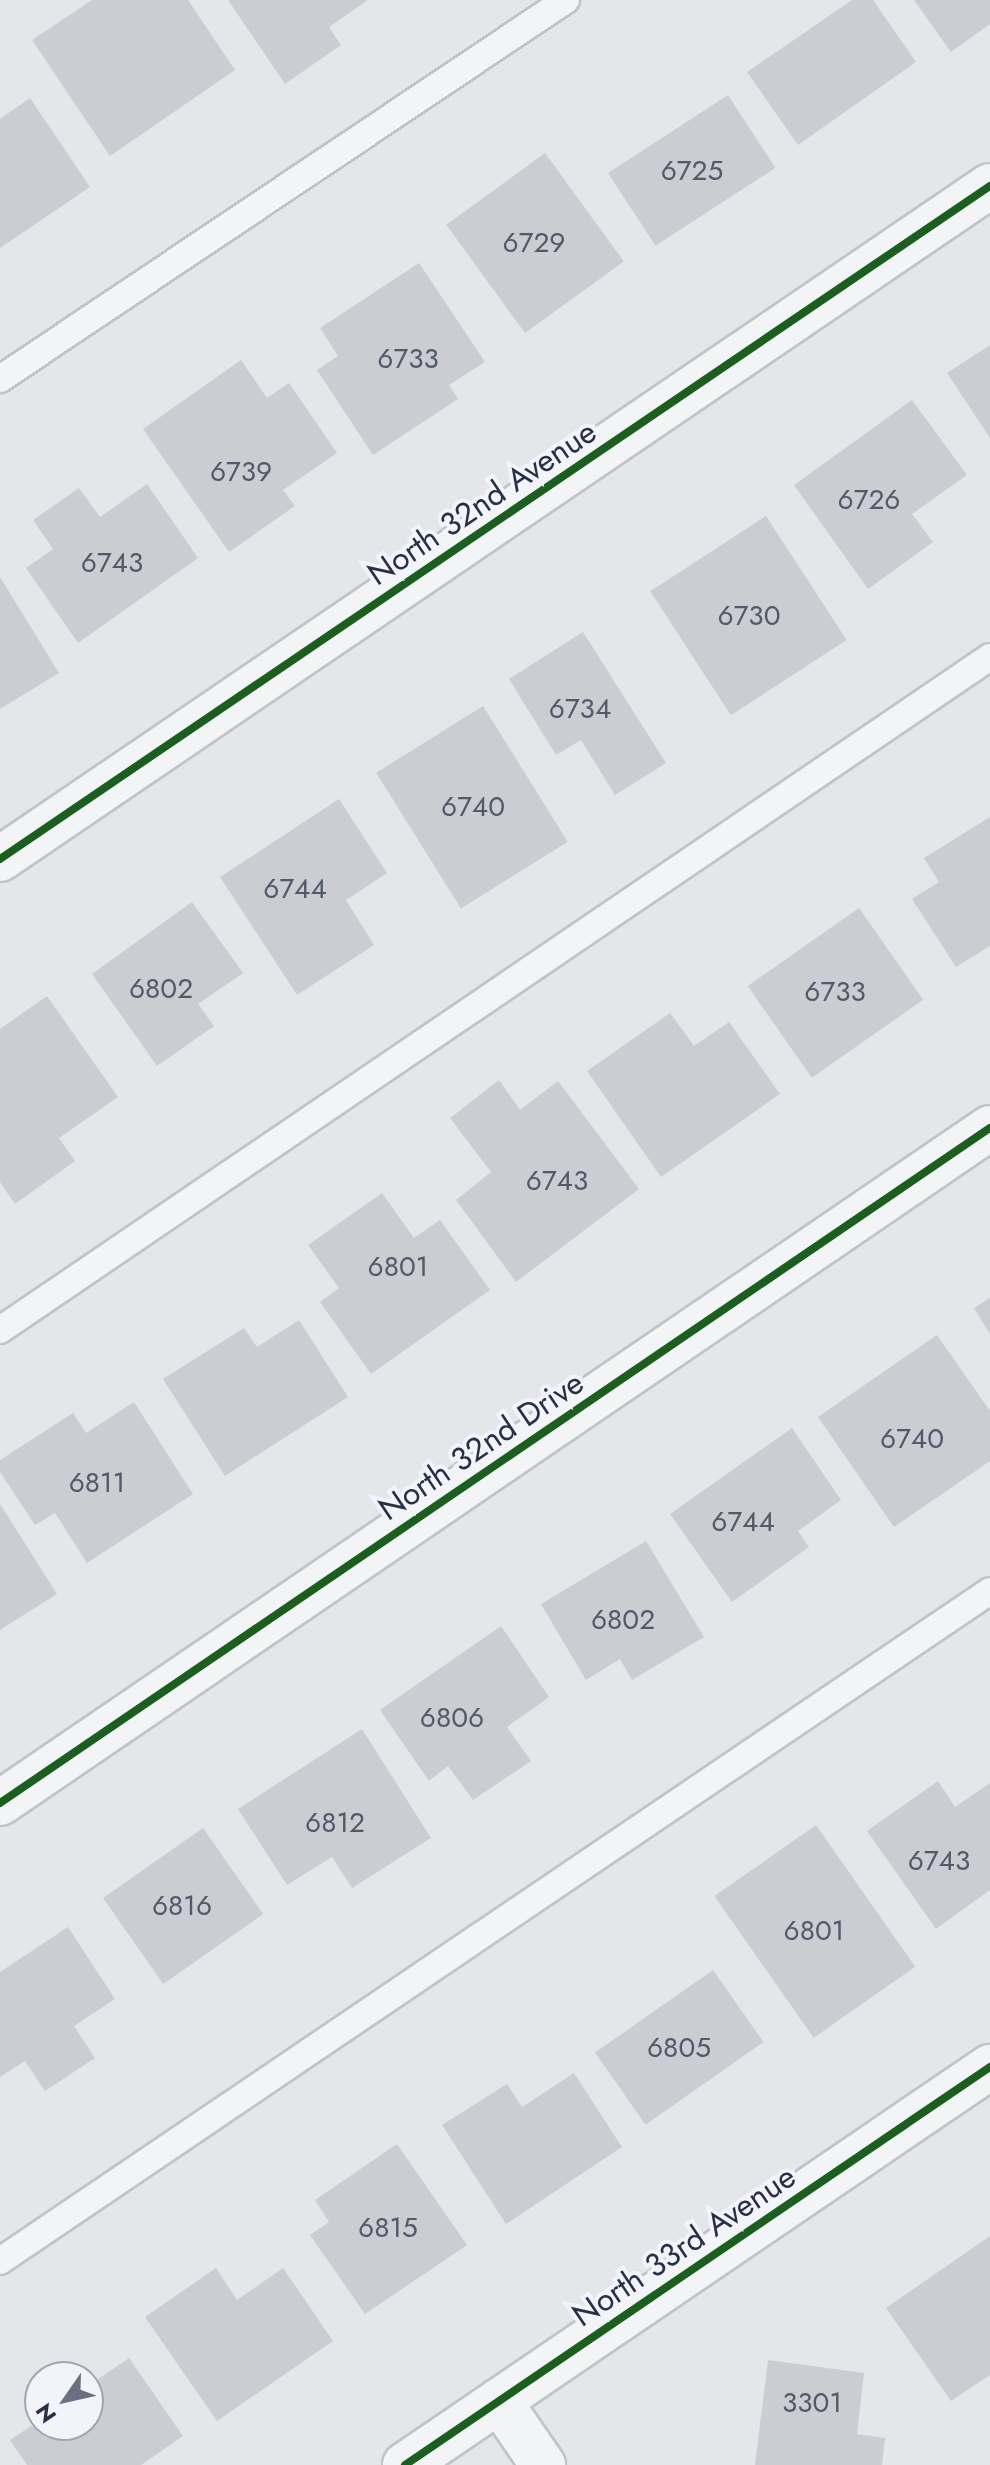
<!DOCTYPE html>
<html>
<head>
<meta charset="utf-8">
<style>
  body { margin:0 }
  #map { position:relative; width:990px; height:2465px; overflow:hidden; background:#e4e6ea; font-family:Jost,sans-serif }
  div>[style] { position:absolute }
  .building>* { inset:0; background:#cbcdd2; transform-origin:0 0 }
  .roads { filter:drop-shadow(2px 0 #c1c3c8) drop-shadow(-2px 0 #c1c3c8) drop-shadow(0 2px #c1c3c8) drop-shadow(0 -2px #c1c3c8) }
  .service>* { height:26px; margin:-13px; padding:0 13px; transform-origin:13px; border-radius:13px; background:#f3f4f6 }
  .minor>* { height:44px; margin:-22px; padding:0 22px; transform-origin:22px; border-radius:22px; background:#f3f4f6 }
  .cycleway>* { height:8px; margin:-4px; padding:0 4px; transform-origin:4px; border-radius:4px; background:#1b5e20 }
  span { translate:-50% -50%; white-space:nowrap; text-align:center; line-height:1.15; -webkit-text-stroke:8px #f2f4f9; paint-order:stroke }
  .number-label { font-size:28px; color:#52596a }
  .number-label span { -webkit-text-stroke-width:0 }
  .street-label { font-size:32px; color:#283046 }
  .north { position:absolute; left:24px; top:2361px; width:80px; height:80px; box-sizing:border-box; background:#f2f4f9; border:2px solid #a1a6b1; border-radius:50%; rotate:236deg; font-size:22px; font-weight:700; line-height:32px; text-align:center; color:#283046 }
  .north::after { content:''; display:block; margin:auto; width:28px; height:36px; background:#6a707f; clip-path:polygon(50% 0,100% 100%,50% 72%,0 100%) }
</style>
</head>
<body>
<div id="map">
  <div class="building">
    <i style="clip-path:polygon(92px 0,188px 0,235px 70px,110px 156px,32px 40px)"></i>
    <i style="clip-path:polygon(228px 0,368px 0,329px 27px,341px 45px,285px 84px)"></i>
    <i style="clip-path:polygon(852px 0,873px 0,916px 62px,798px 145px,747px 72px)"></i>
    <i style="clip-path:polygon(914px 0,990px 0,990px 24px,951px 52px)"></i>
    <i style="left:728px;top:95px;width:87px;height:143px;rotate:57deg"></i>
    <i style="clip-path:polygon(30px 98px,90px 187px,0 248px,0 119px)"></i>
    <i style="left:545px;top:153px;width:134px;height:122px;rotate:54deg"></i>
    <i style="clip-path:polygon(419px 263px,485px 362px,449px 385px,458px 399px,373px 455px,317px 370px,338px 356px,320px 328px)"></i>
    <i style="clip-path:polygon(990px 345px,990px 438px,947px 373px)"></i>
    <i style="clip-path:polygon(241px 360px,267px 398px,289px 383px,337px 453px,283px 490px,295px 506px,229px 552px,143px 429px)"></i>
    <i style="clip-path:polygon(912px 400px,967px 475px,912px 514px,933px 542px,868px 589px,794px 485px)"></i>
    <i style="clip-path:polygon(147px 484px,198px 558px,78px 643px,26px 568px,53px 549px,33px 520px,79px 488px,100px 517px)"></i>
    <i style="left:766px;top:516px;width:148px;height:138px;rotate:57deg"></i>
    <i style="clip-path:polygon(0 577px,59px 673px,0 709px)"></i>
    <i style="clip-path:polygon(583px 632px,666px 763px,615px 795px,581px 740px,556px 755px,509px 679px)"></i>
    <i style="left:483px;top:706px;width:160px;height:126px;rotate:58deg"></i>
    <i style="clip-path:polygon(339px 799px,387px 873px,346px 900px,374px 945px,297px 995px,220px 877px)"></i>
    <i style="clip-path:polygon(990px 817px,990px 946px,956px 967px,912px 899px,939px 882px,924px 858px)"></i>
    <i style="clip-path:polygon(192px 902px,243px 973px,198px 1004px,214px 1026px,157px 1066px,92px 974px)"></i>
    <i style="left:859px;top:908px;width:112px;height:136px;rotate:55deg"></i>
    <i style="clip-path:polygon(47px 996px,118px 1097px,59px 1138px,75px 1161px,15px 1204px,0 1182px,0 1029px)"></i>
    <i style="clip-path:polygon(670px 1013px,694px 1046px,729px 1022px,780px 1094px,661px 1177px,587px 1071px)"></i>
    <i style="clip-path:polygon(499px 1080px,520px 1110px,558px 1081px,639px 1189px,516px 1282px,456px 1200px,491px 1172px,450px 1118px)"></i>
    <i style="clip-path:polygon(382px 1193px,414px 1238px,440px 1220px,490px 1290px,371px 1374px,320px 1302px,339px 1288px,308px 1245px)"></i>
    <i style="clip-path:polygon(990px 1298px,990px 1334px,974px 1308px)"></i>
    <i style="clip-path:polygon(299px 1320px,348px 1397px,225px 1476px,163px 1379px,244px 1328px,257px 1347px)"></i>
    <i style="clip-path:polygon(937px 1335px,990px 1411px,990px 1461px,894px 1527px,818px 1417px)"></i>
    <i style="clip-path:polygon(134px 1402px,193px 1494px,87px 1563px,55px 1513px,35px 1525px,0 1472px,0 1460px,73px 1413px,86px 1433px)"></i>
    <i style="clip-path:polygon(792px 1428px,841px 1500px,798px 1531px,809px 1547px,732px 1602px,670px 1514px)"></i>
    <i style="clip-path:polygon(0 1504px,57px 1594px,0 1630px)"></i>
    <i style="clip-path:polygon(646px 1541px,704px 1637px,632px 1680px,620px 1659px,586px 1680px,541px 1604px)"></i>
    <i style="clip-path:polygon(501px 1626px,549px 1697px,507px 1727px,531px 1761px,473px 1800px,448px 1766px,429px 1781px,380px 1710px)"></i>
    <i style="clip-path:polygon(362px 1729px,431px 1838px,352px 1888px,332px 1857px,287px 1885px,238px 1809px)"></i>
    <i style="clip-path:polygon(938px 1781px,955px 1807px,990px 1783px,990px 1890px,936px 1929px,867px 1831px)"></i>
    <i style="left:816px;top:1825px;width:173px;height:124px;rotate:55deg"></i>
    <i style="left:203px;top:1828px;width:105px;height:122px;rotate:55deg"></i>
    <i style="clip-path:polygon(68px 1927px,115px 1999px,74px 2026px,95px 2058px,45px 2091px,25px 2061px,0 2077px,0 1972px)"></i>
    <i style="left:713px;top:1970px;width:88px;height:144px;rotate:55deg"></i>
    <i style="clip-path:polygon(574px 2073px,622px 2147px,506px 2224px,442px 2125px,507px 2084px,522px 2107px)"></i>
    <i style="clip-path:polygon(397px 2144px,467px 2245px,365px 2314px,310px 2235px,329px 2222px,315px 2200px)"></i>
    <i style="clip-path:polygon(990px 2236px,990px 2375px,951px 2401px,886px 2308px)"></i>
    <i style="clip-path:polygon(216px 2268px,237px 2300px,283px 2268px,333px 2341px,217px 2421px,145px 2317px)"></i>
    <i style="clip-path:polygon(129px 2358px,183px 2436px,141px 2465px,27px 2465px,10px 2440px,40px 2420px,40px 2425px,88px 2425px,88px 2386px)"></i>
    <i style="clip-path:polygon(768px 2360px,864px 2373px,857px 2434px,885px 2438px,882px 2465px,755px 2465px)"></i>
  </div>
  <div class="roads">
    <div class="service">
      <i style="left:0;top:379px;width:681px;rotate:-33.81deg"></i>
      <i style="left:0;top:1330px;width:1197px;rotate:-34.21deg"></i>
      <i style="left:0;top:2261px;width:1195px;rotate:-34.09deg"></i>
    </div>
    <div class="minor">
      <i style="left:0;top:859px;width:1197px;rotate:-34.21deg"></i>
      <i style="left:0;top:1803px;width:1198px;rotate:-34.29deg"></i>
      <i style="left:499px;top:2401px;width:78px;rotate:55.5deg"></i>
      <i style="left:405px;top:2465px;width:708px;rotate:-34.23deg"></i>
    </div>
  </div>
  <div class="cycleway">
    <i style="left:0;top:859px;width:1197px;rotate:-34.21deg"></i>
    <i style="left:0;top:1803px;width:1198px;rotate:-34.29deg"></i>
    <i style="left:405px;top:2465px;width:708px;rotate:-34.23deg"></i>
  </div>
  <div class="number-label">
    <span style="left:692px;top:171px">6725</span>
    <span style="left:534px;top:243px">6729</span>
    <span style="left:408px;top:359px">6733</span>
    <span style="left:241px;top:472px">6739</span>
    <span style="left:869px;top:500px">6726</span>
    <span style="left:112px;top:563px">6743</span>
    <span style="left:749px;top:616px">6730</span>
    <span style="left:580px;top:709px">6734</span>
    <span style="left:473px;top:807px">6740</span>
    <span style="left:295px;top:889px">6744</span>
    <span style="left:161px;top:989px">6802</span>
    <span style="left:835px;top:992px">6733</span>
    <span style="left:557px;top:1181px">6743</span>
    <span style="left:398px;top:1267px">6801</span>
    <span style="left:912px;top:1439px">6740</span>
    <span style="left:97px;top:1483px">6811</span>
    <span style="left:743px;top:1522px">6744</span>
    <span style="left:623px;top:1620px">6802</span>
    <span style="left:452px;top:1718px">6806</span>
    <span style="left:335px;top:1823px">6812</span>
    <span style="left:939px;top:1861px">6743</span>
    <span style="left:182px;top:1906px">6816</span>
    <span style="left:814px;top:1931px">6801</span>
    <span style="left:679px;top:2048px">6805</span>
    <span style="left:388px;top:2228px">6815</span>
    <span style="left:812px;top:2403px">3301</span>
  </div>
  <div class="street-label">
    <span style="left:482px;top:503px;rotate:-34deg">North 32nd Avenue</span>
    <span style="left:481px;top:1446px;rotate:-34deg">North 32nd Drive</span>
    <span style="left:684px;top:2246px;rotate:-34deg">North 33rd Avenue</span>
  </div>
  <div class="north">N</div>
</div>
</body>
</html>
